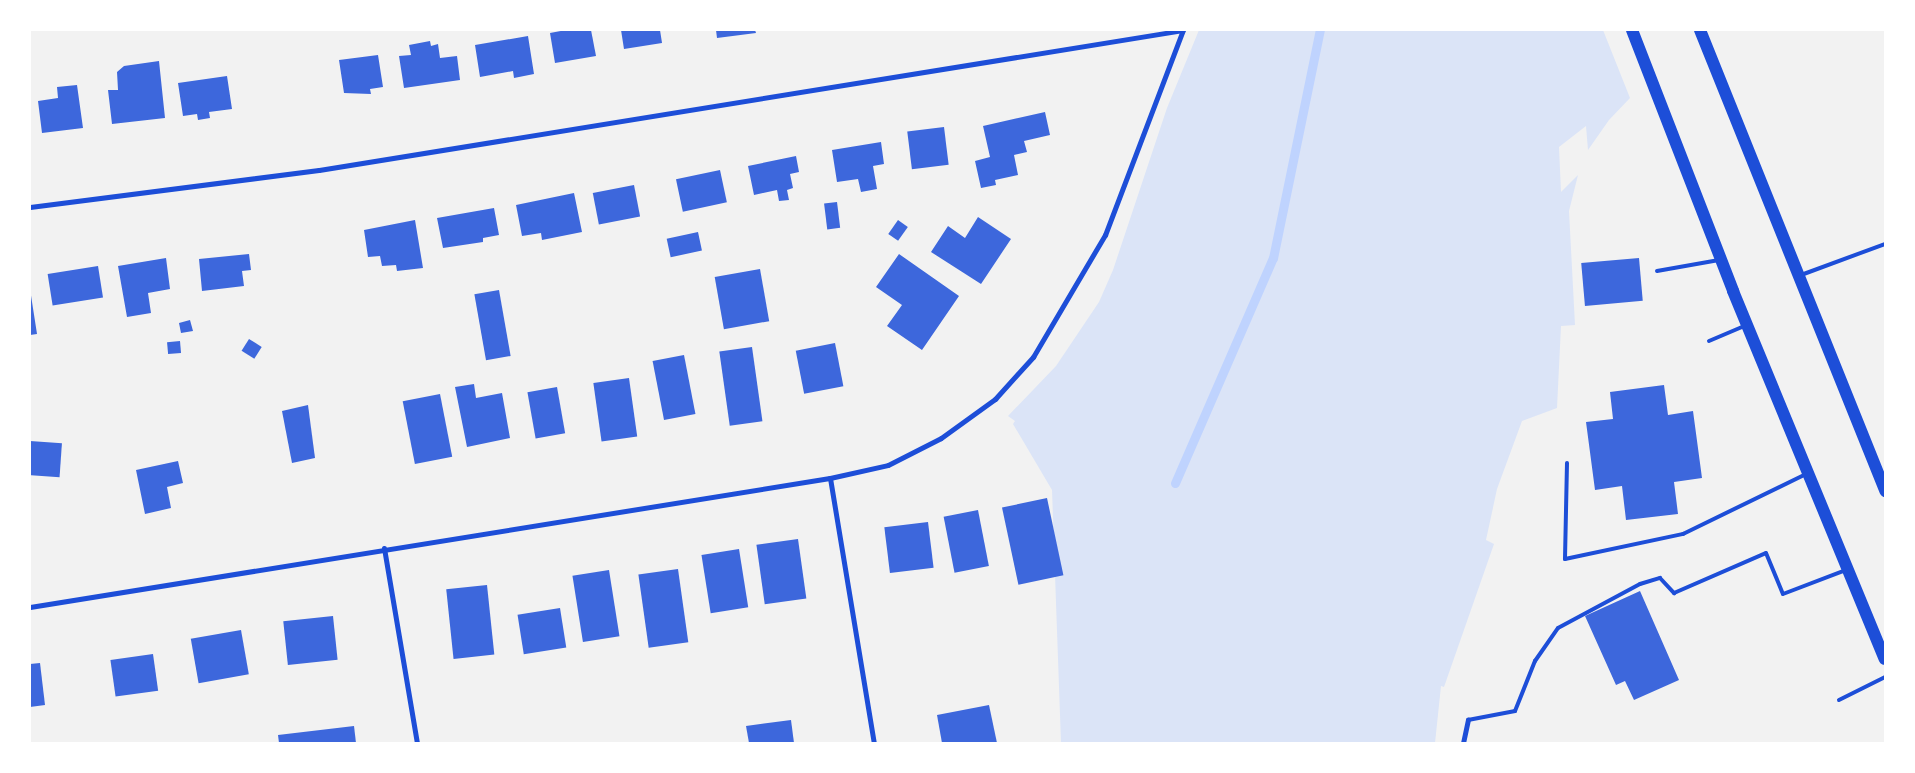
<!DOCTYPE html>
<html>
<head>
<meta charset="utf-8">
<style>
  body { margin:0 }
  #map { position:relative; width:1915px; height:773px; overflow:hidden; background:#f2f2f2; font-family:Jost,sans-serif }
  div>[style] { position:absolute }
  .green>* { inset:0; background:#dbe4f7 }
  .stream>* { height:9px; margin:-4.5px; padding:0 4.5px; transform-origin:4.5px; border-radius:4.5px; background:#bfd3fe }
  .building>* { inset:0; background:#3d67dc; transform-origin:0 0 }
  .service>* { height:4px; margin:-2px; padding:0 2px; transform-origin:2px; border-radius:2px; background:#1d4ed8 }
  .minor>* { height:5px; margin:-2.5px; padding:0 2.5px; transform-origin:2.5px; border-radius:2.5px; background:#1d4ed8 }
  .primary>* { height:12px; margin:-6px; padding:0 6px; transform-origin:6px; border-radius:6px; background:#1d4ed8 }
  span { translate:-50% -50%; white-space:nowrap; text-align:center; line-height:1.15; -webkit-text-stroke:5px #fff; paint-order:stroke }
  .frame { position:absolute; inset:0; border:31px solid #fff; pointer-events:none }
</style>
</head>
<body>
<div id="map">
  <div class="green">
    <i style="clip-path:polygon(1199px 30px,1603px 30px,1630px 98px,1609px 120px,1588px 150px,1586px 126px,1559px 147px,1561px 192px,1578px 175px,1569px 211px,1575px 325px,1561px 326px,1557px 408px,1522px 421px,1497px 489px,1486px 540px,1494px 544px,1444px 687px,1441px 686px,1435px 743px,1061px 743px,1052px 490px,1013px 424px,1015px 421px,1008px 416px,1056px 366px,1099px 302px,1113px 270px,1167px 108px)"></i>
  </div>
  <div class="stream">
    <i style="left:1175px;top:483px;width:245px;rotate:-66.5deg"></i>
    <i style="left:1273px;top:258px;width:233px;rotate:-78.4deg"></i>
  </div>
  <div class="building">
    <i style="clip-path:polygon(566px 30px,591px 30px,596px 56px,555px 63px,550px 33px)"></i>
    <i style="clip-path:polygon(621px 30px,660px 30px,662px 43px,624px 49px)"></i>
    <i style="clip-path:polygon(716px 30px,755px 30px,756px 33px,717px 38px)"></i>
    <i style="clip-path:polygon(528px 36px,534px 74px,514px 78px,513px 71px,480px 77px,475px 45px)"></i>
    <i style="clip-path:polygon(430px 41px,431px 46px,438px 44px,440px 58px,457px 56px,460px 80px,404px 88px,399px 56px,411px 55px,409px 45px)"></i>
    <i style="clip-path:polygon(378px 55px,383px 87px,370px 89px,371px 94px,344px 93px,339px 60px)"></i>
    <i style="clip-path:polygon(159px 61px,165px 118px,112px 124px,108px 90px,118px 90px,117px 72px,124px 66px)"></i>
    <i style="clip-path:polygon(227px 76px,232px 109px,209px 112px,210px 118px,198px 120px,197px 114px,183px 116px,178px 83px)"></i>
    <i style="clip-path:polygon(77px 85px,83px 128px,42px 133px,38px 101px,58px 98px,57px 87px)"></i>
    <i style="clip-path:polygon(1045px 112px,1050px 135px,1024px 141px,1027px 152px,1014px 155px,1018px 175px,995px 180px,996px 185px,981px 188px,975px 161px,990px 157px,983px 126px)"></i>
    <i style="left:944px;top:127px;width:38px;height:37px;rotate:83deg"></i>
    <i style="clip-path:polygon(881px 142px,884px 164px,873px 166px,877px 189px,861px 192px,858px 179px,837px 182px,832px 150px)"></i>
    <i style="clip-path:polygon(796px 156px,799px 172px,790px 174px,793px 188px,787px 190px,789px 200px,779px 201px,777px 190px,754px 195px,748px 166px)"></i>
    <i style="left:720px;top:170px;width:33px;height:45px;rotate:78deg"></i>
    <i style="left:634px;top:185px;width:32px;height:42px;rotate:79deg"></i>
    <i style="clip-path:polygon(574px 193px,582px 232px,542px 240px,541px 233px,522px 236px,516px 205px)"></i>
    <i style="left:837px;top:202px;width:26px;height:13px;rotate:83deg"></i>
    <i style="clip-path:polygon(494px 208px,499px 235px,483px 238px,483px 242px,443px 248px,437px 218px)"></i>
    <i style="clip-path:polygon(978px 217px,1011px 239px,981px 284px,931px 252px,948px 226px,965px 238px)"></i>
    <i style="clip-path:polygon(415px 220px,423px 268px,397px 271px,396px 265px,382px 266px,380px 256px,368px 257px,364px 230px)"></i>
    <i style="left:898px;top:220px;width:12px;height:17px;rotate:35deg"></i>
    <i style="left:698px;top:232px;width:19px;height:32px;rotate:78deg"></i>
    <i style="clip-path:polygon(249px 254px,251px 270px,242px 271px,244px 286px,202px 291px,199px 259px)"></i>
    <i style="clip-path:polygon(899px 254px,959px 296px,922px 350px,887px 326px,902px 305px,876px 287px)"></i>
    <i style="clip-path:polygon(166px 258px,170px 289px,148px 293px,151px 313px,127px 317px,118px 266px)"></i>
    <i style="left:1639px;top:258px;width:43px;height:58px;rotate:85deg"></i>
    <i style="left:98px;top:266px;width:32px;height:51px;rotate:81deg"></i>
    <i style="left:760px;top:269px;width:53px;height:46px;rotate:80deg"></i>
    <i style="clip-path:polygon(30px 289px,37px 334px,30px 335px)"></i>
    <i style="left:499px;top:290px;width:67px;height:25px;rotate:80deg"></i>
    <i style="clip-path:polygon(190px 320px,193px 331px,181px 333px,179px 323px)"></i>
    <i style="left:249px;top:339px;width:15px;height:14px;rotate:32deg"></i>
    <i style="left:180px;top:341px;width:12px;height:13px;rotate:85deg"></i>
    <i style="left:835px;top:343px;width:44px;height:40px;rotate:79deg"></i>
    <i style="left:752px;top:347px;width:75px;height:33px;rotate:82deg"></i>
    <i style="left:684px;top:355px;width:60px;height:32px;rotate:79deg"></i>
    <i style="left:629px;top:378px;width:59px;height:36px;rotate:82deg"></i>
    <i style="clip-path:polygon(474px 384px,476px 398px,502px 393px,510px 438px,467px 447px,455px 387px)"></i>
    <i style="clip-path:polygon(1664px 385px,1668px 415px,1693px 411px,1702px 478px,1674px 482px,1678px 514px,1626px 520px,1622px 486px,1595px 490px,1586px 422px,1613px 419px,1610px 392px)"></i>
    <i style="left:557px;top:387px;width:47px;height:30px;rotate:80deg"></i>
    <i style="left:440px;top:394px;width:64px;height:38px;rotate:79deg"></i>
    <i style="clip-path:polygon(308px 405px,315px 458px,292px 463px,282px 411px)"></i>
    <i style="left:30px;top:441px;width:32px;height:34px;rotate:4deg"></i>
    <i style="clip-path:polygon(178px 461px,183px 483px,167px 487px,171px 508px,145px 514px,136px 470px)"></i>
    <i style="left:1047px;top:498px;width:79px;height:46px;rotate:78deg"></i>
    <i style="left:978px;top:510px;width:57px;height:35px;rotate:79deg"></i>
    <i style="left:928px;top:522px;width:46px;height:44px;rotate:83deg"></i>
    <i style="left:798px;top:539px;width:60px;height:42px;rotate:82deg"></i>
    <i style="left:739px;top:549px;width:59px;height:38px;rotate:81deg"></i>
    <i style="left:678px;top:569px;width:74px;height:40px;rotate:82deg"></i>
    <i style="left:609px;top:570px;width:67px;height:37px;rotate:81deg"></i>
    <i style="left:487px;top:585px;width:70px;height:41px;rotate:84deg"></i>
    <i style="clip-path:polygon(1640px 591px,1679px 680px,1634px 700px,1625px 681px,1616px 685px,1585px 616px)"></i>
    <i style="left:560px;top:608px;width:40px;height:43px;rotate:81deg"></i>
    <i style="left:333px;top:616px;width:44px;height:50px;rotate:84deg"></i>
    <i style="left:241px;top:630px;width:45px;height:51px;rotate:80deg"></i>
    <i style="left:153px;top:654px;width:37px;height:43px;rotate:82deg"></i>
    <i style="clip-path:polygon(40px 663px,45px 705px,30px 707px,30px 664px)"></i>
    <i style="clip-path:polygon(989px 705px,997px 743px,942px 743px,937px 715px)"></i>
    <i style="clip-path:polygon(791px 720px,794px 743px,749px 743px,746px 726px)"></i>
    <i style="clip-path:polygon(354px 726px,356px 743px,279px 743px,278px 735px)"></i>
  </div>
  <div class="service">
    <i style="left:1657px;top:271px;width:63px;rotate:-10.1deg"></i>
    <i style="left:1801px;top:275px;width:90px;rotate:-20.3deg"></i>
    <i style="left:1709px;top:341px;width:39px;rotate:-23deg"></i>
    <i style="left:1567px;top:463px;width:96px;rotate:91.2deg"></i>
    <i style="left:1565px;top:559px;width:121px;rotate:-12deg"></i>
    <i style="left:1683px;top:534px;width:137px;rotate:-26deg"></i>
    <i style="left:1839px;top:700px;width:51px;rotate:-26.6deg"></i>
    <i style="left:1468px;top:720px;width:48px;rotate:-10.8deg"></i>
    <i style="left:1515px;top:711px;width:54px;rotate:-68.2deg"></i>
    <i style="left:1535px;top:661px;width:40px;rotate:-55.1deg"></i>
    <i style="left:1558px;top:628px;width:93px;rotate:-28.2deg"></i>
    <i style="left:1640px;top:584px;width:21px;rotate:-17deg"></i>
    <i style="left:1660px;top:578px;width:21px;rotate:47deg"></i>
    <i style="left:1674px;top:593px;width:100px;rotate:-23.5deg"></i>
    <i style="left:1766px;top:553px;width:44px;rotate:67.5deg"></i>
    <i style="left:1783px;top:594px;width:67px;rotate:-20.9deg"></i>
  </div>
  <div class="minor">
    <i style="left:30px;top:207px;width:291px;rotate:-7.3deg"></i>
    <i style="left:319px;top:170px;width:875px;rotate:-9.2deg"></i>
    <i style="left:830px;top:478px;width:269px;rotate:80.6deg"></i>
    <i style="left:384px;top:548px;width:198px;rotate:80.4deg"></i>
    <i style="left:30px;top:607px;width:810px;rotate:-9.16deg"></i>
    <i style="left:830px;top:478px;width:59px;rotate:-12.6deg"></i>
    <i style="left:888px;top:465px;width:59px;rotate:-27deg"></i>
    <i style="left:941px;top:438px;width:67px;rotate:-35.8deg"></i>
    <i style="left:995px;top:399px;width:57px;rotate:-47.9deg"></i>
    <i style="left:1033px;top:357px;width:142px;rotate:-59.5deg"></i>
    <i style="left:1105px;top:235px;width:219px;rotate:-69.2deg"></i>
    <i style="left:1463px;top:743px;width:24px;rotate:-78deg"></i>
  </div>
  <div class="primary">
    <i style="left:1632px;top:30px;width:280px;rotate:68.8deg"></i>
    <i style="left:1733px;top:291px;width:398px;rotate:67.6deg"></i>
    <i style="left:1700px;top:30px;width:497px;rotate:68.1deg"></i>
  </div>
  <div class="frame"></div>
</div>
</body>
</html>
